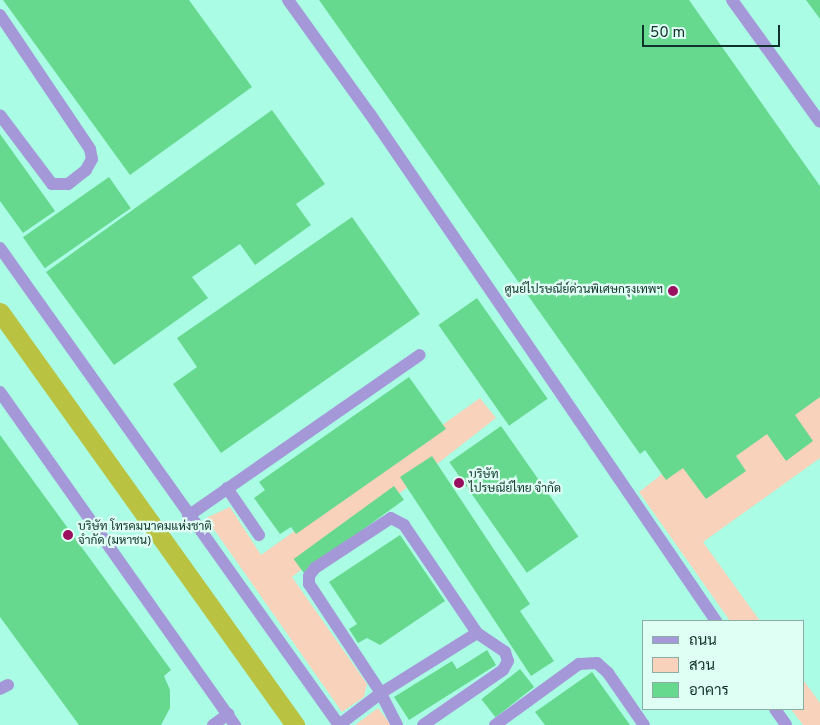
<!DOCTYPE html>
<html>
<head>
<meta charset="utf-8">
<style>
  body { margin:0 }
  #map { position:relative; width:820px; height:725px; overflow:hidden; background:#aafde4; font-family:Overpass,Sarabun,sans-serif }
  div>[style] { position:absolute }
  .green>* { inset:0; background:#f8d2ba }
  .canal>* { height:19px; margin:-9.5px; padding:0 9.5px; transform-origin:9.5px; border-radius:9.5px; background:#b9c241 }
  .building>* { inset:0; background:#66d98f; transform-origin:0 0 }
  .minor>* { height:12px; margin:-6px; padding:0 6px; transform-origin:6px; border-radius:6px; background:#a598d9 }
  .dots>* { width:14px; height:14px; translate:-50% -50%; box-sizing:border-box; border:2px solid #e0fff4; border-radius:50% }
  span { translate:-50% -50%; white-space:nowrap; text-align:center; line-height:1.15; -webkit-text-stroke:4.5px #e0fff4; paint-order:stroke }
  .poi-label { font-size:12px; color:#0f3229 }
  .right { translate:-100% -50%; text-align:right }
  .left { translate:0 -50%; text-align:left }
  .legend { position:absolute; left:642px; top:620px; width:162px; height:90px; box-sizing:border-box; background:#e0fff4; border:1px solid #8cada3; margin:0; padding:6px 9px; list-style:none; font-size:15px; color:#0f3229 }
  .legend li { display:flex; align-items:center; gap:10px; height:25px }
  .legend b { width:25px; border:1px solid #8cada3 }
  .scale { position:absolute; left:642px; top:25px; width:138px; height:22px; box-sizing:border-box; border:2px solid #0f3229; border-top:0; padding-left:6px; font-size:15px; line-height:18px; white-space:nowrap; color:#0f3229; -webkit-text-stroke:4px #e0fff4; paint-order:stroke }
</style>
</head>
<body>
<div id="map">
  <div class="green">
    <i style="clip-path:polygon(820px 351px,820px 458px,703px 542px,760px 621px,730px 621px,639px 492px)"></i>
    <i style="clip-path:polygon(480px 398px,496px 418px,292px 577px,367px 684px,364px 697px,342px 712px,206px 518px,230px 507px,261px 555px)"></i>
    <i style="clip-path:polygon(804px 681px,820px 703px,820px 725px,803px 725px,791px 709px,804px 709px)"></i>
    <i style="clip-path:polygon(378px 708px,391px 725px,355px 725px)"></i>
  </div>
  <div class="canal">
    <i style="left:0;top:312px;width:508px;rotate:54.46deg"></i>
  </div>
  <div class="building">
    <i style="clip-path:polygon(3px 0,189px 0,252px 87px,130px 175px)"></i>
    <i style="clip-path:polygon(319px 0,689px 0,820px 186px,820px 397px,795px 415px,813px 441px,786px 461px,767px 434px,736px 456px,746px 471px,706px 499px,683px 468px,666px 480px,645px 450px,640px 454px)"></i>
    <i style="clip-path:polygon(806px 0,820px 0,820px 19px)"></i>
    <i style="clip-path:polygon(272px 110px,325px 184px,296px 204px,311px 225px,255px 265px,240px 244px,192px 277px,208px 298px,114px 365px,46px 272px)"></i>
    <i style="clip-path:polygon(0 134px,55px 211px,23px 233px,0 201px)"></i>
    <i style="left:109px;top:177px;width:38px;height:105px;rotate:55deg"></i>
    <i style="clip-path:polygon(352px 217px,420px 314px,221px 453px,173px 384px,197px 367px,177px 338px)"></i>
    <i style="left:477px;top:298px;width:123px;height:47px;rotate:55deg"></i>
    <i style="clip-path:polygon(409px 377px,446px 429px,296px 534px,291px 527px,280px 534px,254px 498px,265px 490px,259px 482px)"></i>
    <i style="left:501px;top:426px;width:135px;height:63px;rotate:55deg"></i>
    <i style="clip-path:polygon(0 435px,171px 670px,164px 676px,170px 690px,170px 708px,161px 725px,79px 725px,0 617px)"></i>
    <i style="clip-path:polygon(432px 456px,530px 604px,520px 611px,554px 661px,531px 676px,400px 477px)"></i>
    <i style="left:394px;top:486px;width:17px;height:124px;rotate:54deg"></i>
    <i style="clip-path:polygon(400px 535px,445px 601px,380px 645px,367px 638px,358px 643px,349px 629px,357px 624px,329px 582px)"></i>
    <i style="clip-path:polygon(487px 650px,496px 665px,409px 720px,394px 697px,452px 661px,457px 669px)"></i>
    <i style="left:520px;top:669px;width:23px;height:49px;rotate:52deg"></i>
    <i style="clip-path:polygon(592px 672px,630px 725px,545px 725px,535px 712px)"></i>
  </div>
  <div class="minor">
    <i style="left:288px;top:0;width:140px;rotate:54.3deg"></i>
    <i style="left:370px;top:114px;width:614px;rotate:55.69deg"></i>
    <i style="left:732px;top:0;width:150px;rotate:54.2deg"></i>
    <i style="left:0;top:15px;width:161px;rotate:56.1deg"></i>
    <i style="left:90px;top:149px;width:10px;rotate:79deg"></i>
    <i style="left:92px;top:159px;width:13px;rotate:119deg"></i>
    <i style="left:86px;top:170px;width:23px;rotate:142deg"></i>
    <i style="left:68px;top:184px;width:16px;rotate:180deg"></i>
    <i style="left:52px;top:184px;width:86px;rotate:-127deg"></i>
    <i style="left:0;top:248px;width:585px;rotate:54.6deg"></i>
    <i style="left:0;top:392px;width:408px;rotate:54.8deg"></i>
    <i style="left:227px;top:488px;width:57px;rotate:55.8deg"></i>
    <i style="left:188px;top:516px;width:282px;rotate:-34.8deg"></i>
    <i style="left:0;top:689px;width:9px;rotate:-27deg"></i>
    <i style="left:775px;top:709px;width:19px;rotate:55deg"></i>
    <i style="left:213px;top:725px;width:19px;rotate:-36deg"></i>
    <i style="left:339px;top:725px;width:53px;rotate:-37.3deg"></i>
    <i style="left:381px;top:693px;width:113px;rotate:-32deg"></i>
    <i style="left:397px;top:725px;width:36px;rotate:-117deg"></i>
    <i style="left:381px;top:693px;width:131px;rotate:-123.4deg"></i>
    <i style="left:309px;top:584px;width:8px;rotate:-90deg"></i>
    <i style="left:309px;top:576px;width:10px;rotate:-53deg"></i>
    <i style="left:315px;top:568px;width:91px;rotate:-33.3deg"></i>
    <i style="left:391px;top:518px;width:15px;rotate:28deg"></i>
    <i style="left:404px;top:525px;width:130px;rotate:55.9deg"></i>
    <i style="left:477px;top:633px;width:34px;rotate:34deg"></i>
    <i style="left:505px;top:652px;width:9px;rotate:72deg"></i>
    <i style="left:508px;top:661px;width:10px;rotate:119deg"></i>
    <i style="left:503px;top:670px;width:97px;rotate:145.5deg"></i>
    <i style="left:495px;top:725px;width:104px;rotate:-36deg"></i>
    <i style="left:579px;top:664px;width:18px;rotate:-3deg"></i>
    <i style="left:597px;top:663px;width:15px;rotate:42deg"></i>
    <i style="left:608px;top:673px;width:63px;rotate:55.3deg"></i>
  </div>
  <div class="dots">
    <i style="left:673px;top:291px;background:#9b0f5f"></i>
    <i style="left:459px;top:483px;background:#9b0f5f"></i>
    <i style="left:68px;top:535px;background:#9b0f5f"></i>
  </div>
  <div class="poi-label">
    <span class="right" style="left:663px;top:291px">ศูนย์ไปรษณีย์ด่วนพิเศษกรุงเทพฯ</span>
    <span class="left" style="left:469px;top:483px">บริษัท<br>ไปรษณีย์ไทย จำกัด</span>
    <span class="left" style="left:78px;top:535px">บริษัท โทรคมนาคมแห่งชาติ<br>จำกัด (มหาชน)</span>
  </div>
  <ul class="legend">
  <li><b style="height:6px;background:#a598d9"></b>ถนน</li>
  <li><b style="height:14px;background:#f8d2ba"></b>สวน</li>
  <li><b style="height:14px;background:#66d98f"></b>อาคาร</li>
  </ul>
  <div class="scale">50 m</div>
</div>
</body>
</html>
